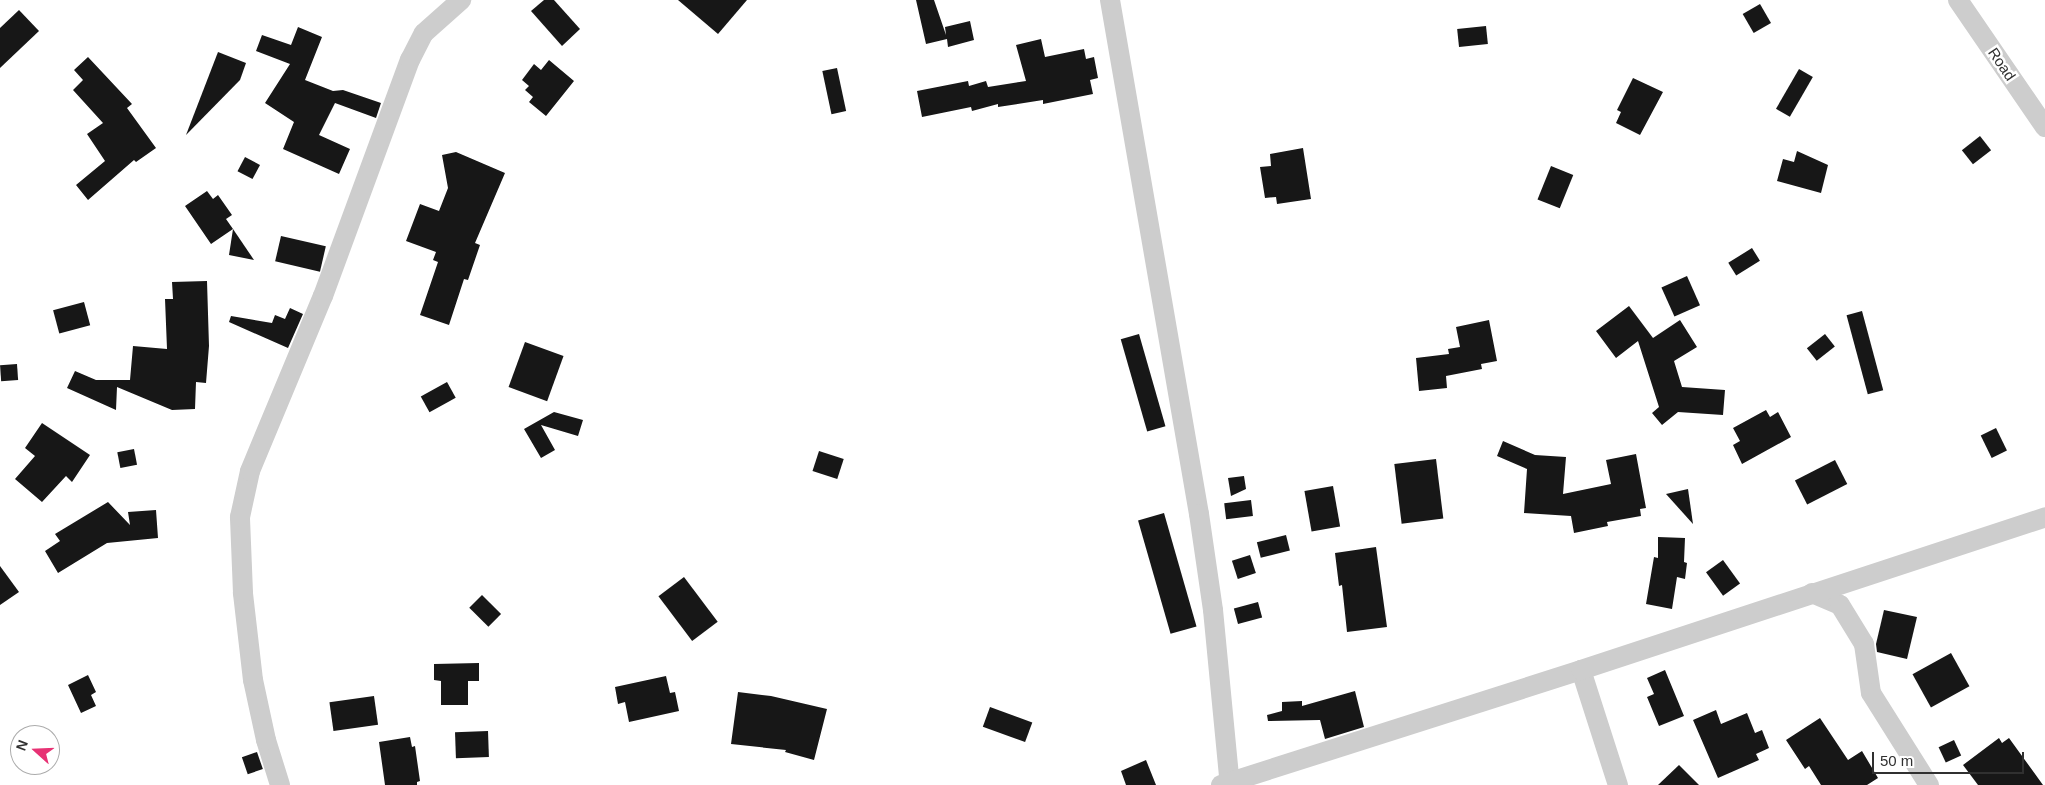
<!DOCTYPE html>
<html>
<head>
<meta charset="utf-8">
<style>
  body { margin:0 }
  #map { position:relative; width:2045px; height:785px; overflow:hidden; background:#fff; font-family:Helvetica,sans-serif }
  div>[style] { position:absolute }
  .building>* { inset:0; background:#171717; transform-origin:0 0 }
  .minor>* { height:20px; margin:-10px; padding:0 10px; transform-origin:10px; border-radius:10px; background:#cdcdcd }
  span { translate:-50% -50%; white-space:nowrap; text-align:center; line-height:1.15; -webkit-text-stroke:5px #fff; paint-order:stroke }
  .street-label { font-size:15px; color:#303030 }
  .north { position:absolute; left:10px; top:725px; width:50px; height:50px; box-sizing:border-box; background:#fff; border:1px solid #acacac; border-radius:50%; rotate:290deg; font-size:14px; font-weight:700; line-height:20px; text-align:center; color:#303030 }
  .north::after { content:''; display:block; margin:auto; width:18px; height:22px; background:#e73274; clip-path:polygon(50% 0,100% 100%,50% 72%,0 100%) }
  .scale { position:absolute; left:1872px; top:752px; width:152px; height:22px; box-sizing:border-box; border:2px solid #303030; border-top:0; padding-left:6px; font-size:15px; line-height:18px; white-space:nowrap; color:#303030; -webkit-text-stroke:4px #fff; paint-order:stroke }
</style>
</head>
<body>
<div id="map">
  <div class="building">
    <i style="clip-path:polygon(544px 0,554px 0,580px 29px,562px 46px,531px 11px)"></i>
    <i style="clip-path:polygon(678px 0,747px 0,718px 34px)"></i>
    <i style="clip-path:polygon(916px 0,934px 0,946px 35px,945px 27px,970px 21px,974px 40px,948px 47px,947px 39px,926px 44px)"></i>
    <i style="left:1760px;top:4px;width:22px;height:20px;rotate:60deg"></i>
    <i style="clip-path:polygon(19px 10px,39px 31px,0 68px,0 28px)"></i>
    <i style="left:1486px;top:26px;width:18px;height:29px;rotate:84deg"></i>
    <i style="clip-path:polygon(298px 27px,322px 37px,305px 80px,333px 91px,343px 90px,381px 103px,376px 118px,335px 103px,319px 135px,350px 149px,339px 174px,283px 149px,294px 122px,265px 103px,290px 64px,256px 51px,262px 35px,291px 45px)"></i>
    <i style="clip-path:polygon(1041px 39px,1045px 57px,1084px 49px,1086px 59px,1094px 57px,1098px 78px,1090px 80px,1093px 94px,1043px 104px,1043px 100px,998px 107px,998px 104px,972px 111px,971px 107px,922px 117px,917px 91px,968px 81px,969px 86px,986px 81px,988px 87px,1026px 81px,1016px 45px)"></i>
    <i style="clip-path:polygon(218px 52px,246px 63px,240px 80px,186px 135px)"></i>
    <i style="clip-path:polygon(88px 57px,132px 104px,127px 108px,156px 148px,136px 162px,134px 160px,88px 200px,76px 185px,105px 161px,87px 134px,103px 123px,73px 90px,83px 80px,74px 70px)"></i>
    <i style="clip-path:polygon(549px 60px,574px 81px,546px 116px,529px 102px,533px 97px,525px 90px,529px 86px,522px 80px,534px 64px,541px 70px)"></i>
    <i style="left:837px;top:68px;width:44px;height:15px;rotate:78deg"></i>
    <i style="left:1799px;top:69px;width:16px;height:46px;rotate:30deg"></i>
    <i style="clip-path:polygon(1633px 78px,1663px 92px,1640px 135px,1616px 123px,1621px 112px,1617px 110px)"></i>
    <i style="left:1980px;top:136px;width:18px;height:23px;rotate:52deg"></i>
    <i style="clip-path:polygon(1303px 148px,1311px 199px,1277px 204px,1276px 197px,1265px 198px,1260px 167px,1271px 166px,1270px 154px)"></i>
    <i style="clip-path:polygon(1797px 151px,1828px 165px,1821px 193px,1777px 181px,1783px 159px,1794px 162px)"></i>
    <i style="clip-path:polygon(456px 152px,505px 173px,475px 243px,480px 245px,468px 280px,464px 279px,449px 325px,420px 315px,438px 262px,433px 260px,436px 252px,406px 241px,420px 204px,439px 211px,448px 188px,442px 155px)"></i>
    <i style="left:245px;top:157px;width:17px;height:16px;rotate:28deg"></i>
    <i style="left:1551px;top:166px;width:24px;height:36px;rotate:22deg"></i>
    <i style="clip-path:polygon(207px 191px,213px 199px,218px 195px,232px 215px,226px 219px,233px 229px,211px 244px,185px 206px)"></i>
    <i style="clip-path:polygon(233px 229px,254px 260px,229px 255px)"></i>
    <i style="left:281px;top:236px;width:46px;height:26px;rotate:13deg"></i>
    <i style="left:1752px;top:248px;width:15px;height:28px;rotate:58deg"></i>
    <i style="left:1687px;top:276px;width:32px;height:28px;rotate:66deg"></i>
    <i style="clip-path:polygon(207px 281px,209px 346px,206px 383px,196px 382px,195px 409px,172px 410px,117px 387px,116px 410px,67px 388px,75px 371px,96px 380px,130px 380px,133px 346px,167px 349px,165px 299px,173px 299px,172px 282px)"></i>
    <i style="left:84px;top:302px;width:24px;height:32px;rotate:75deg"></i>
    <i style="clip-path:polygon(1629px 306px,1653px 338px,1680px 320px,1697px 347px,1674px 361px,1682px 387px,1725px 390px,1723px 415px,1678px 412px,1662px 425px,1652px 413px,1659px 407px,1638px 341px,1616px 358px,1596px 331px)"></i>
    <i style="clip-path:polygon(290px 308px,303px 314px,288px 348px,229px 322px,231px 316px,272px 323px,275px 315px,285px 319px)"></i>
    <i style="left:1862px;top:311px;width:82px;height:16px;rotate:75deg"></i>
    <i style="clip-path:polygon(1489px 320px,1497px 361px,1481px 364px,1482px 369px,1446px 376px,1447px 388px,1419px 391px,1416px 358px,1449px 354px,1448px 349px,1460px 347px,1456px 327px)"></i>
    <i style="left:1139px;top:334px;width:96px;height:19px;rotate:74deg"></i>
    <i style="left:1825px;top:334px;width:16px;height:23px;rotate:52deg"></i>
    <i style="left:525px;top:342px;width:41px;height:48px;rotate:20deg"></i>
    <i style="left:17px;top:364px;width:16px;height:17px;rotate:86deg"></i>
    <i style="left:447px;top:382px;width:18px;height:30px;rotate:61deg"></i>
    <i style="clip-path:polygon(1766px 410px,1770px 417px,1778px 412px,1791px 437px,1742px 464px,1733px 445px,1740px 441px,1733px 428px)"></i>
    <i style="clip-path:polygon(554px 412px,583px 420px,578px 436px,541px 425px,555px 450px,541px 458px,524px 429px)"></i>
    <i style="clip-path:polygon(42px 423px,90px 455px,72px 482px,66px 476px,42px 502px,15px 479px,35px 456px,25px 448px)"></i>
    <i style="left:1996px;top:428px;width:25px;height:17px;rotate:64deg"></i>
    <i style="clip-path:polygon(1503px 441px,1535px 455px,1566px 457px,1563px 494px,1611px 484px,1606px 460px,1636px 454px,1646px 508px,1640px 509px,1641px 516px,1607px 522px,1608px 526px,1574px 533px,1571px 516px,1524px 513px,1527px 469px,1497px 456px)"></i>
    <i style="left:134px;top:449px;width:16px;height:17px;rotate:79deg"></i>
    <i style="left:819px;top:451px;width:26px;height:21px;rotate:18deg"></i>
    <i style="left:1436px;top:459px;width:60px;height:42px;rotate:83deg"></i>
    <i style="left:1835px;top:460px;width:27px;height:45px;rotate:63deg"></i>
    <i style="clip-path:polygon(1244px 476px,1246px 489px,1231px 496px,1228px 478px)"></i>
    <i style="left:1333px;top:486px;width:41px;height:29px;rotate:80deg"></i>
    <i style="clip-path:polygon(1688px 489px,1693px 524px,1666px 494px)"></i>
    <i style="left:1251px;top:500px;width:16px;height:27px;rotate:83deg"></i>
    <i style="clip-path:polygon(108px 502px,130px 525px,128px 512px,156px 510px,158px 538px,107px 543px,58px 573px,45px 551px,60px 541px,55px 534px)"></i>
    <i style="left:1164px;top:513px;width:118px;height:27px;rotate:74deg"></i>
    <i style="left:1286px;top:535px;width:16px;height:30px;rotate:76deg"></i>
    <i style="clip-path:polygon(1658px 537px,1685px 538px,1684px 562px,1687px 563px,1685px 579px,1677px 577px,1672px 609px,1646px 604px,1654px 557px,1658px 558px)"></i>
    <i style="clip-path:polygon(1376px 547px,1387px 627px,1347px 632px,1342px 585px,1339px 586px,1335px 553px)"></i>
    <i style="left:1250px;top:555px;width:19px;height:19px;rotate:72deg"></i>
    <i style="left:1723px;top:560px;width:29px;height:21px;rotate:54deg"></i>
    <i style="clip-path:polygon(0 566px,19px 592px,0 605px)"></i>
    <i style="left:684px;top:577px;width:56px;height:32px;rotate:53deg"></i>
    <i style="left:482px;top:595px;width:27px;height:18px;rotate:45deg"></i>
    <i style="left:1258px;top:602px;width:16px;height:25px;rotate:75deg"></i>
    <i style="clip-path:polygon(1884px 610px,1917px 617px,1907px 659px,1877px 652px,1876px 644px)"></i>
    <i style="left:1951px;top:653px;width:38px;height:44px;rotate:61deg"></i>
    <i style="clip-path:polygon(479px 663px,479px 681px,468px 681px,468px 705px,441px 705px,441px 681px,434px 680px,434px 664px)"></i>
    <i style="clip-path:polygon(1665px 670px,1684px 716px,1659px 726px,1647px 697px,1654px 694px,1647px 678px)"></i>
    <i style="clip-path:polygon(88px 675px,96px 692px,91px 695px,96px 706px,81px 713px,68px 685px)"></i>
    <i style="clip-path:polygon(666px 676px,670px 693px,675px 692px,679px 711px,629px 722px,625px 702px,618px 704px,615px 687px)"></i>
    <i style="clip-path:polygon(1355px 691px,1364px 727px,1325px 739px,1320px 720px,1268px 721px,1267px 715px,1282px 711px,1282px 702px,1302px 701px,1302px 706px)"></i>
    <i style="clip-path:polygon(738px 692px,771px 696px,827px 709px,814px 760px,785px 752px,786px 750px,731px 744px)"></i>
    <i style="left:374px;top:696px;width:29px;height:45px;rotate:82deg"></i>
    <i style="left:990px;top:707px;width:45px;height:21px;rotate:20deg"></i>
    <i style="clip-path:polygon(1716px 710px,1721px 724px,1747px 713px,1755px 733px,1762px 730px,1769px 748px,1756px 754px,1759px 760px,1718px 778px,1693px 720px)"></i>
    <i style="clip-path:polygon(1820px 718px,1848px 760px,1862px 751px,1878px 778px,1867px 785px,1821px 785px,1809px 766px,1805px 769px,1786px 740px)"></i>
    <i style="left:488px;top:731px;width:26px;height:33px;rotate:88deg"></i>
    <i style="clip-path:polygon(410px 737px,412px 747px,415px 746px,420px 781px,417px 782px,417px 785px,385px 785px,379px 742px)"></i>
    <i style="clip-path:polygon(1999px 738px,2002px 743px,2009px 738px,2043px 785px,1978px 785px,1963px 765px)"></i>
    <i style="left:1954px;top:740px;width:17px;height:17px;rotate:65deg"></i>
    <i style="left:257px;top:752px;width:18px;height:16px;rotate:71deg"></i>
    <i style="clip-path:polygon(1146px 760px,1156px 785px,1126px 785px,1121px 771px)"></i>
    <i style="clip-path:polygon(1679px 765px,1699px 785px,1658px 785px)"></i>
  </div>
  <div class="minor">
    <i style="left:1110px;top:0;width:522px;rotate:80.18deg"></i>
    <i style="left:1199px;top:514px;width:97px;rotate:81.7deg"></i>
    <i style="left:1213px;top:610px;width:176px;rotate:84.5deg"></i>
    <i style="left:1958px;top:0;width:154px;rotate:55.6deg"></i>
    <i style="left:1812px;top:593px;width:30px;rotate:23deg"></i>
    <i style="left:1840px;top:605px;width:46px;rotate:58.4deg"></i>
    <i style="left:1864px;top:644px;width:49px;rotate:81.9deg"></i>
    <i style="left:1871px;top:693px;width:109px;rotate:57.8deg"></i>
    <i style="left:1581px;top:670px;width:121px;rotate:72.2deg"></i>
    <i style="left:280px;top:785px;width:47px;rotate:-107.3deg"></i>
    <i style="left:266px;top:740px;width:61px;rotate:-102.2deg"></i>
    <i style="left:253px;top:680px;width:88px;rotate:-96.6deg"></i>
    <i style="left:243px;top:593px;width:76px;rotate:-92.3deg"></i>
    <i style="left:240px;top:517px;width:47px;rotate:-77.7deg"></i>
    <i style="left:250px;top:471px;width:190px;rotate:-67.4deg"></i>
    <i style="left:323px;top:296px;width:252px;rotate:-69.8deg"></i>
    <i style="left:410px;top:60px;width:30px;rotate:-63deg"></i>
    <i style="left:424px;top:33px;width:50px;rotate:-41.7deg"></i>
    <i style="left:1221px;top:785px;width:378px;rotate:-17.7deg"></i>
    <i style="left:1581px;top:670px;width:489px;rotate:-18.2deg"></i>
  </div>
  <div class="street-label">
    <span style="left:2002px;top:64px;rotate:56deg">Road</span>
  </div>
  <div class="north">N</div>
  <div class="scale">50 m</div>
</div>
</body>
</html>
